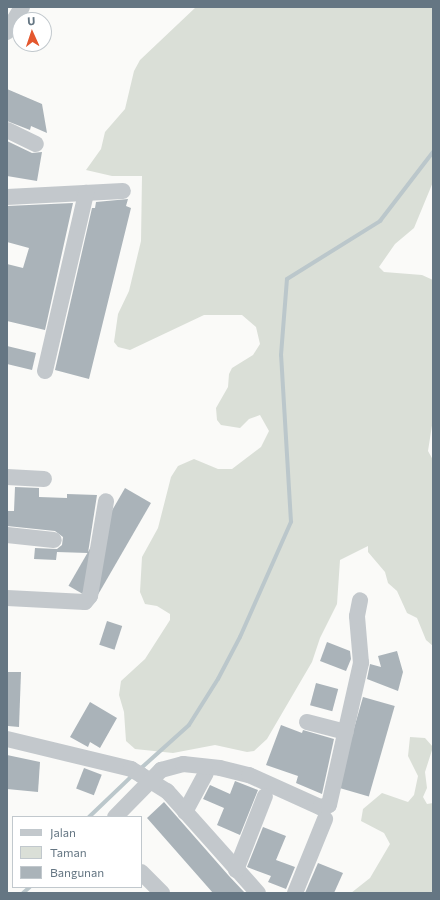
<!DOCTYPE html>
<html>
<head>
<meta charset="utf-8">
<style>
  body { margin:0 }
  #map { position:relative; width:440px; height:900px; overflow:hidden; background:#fafaf8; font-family:Commissioner,sans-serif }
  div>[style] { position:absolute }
  .green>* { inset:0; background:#dadfd7 }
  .stream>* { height:4px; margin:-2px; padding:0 2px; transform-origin:2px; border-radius:2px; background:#bbc7cb }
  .building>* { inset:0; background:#aab3b9; transform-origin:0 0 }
  .street>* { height:16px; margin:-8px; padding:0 8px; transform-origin:8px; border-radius:8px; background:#c3c8cc }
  span { translate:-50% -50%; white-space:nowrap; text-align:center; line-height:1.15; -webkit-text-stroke:4px #fff; paint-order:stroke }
  .frame { position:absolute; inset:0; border:8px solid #657683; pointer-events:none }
  .legend { position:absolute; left:12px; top:816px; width:130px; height:72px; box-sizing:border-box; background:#fff; border:1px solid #c1c8cd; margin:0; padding:5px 7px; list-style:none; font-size:12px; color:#657683 }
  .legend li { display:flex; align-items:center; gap:8px; height:20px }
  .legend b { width:20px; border:1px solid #c1c8cd }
  .north { position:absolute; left:12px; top:12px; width:40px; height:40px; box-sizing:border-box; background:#fff; border:1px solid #c1c8cd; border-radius:50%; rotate:357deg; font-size:11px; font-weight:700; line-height:16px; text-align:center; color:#657683 }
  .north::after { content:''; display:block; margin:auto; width:14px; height:18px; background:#e4572e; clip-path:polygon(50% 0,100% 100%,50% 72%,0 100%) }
</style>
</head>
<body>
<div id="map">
  <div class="green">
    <i style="clip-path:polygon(196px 7px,433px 7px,433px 182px,414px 228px,395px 244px,379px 267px,384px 272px,422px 275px,433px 280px,433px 419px,428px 451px,433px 460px,433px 646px,426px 640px,417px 618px,407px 613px,397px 591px,388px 583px,385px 572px,368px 552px,368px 546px,340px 560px,337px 604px,320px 638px,312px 662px,267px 739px,254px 751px,247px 752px,215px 745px,173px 753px,135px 749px,126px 741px,124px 712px,119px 695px,121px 681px,145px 659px,170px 620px,170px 614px,157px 606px,145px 604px,140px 592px,142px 557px,158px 528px,171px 477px,178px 466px,194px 459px,218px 469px,232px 469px,261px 447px,269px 431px,260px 415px,249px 419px,240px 428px,221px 425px,217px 420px,216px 408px,228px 387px,229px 374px,232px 368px,253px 355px,260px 344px,256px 327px,242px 315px,204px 315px,130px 350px,118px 347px,114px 342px,118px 314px,129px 291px,141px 241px,142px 176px,112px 176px,86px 170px,101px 149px,105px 132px,125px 109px,134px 71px,140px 60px)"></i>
    <i style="clip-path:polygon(410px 737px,425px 738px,433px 747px,425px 772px,427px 788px,423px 797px,427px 804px,433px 803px,433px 893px,351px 893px,370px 878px,390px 844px,384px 833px,361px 821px,363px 809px,382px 793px,408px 802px,414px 795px,418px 776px,408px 756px)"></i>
  </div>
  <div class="stream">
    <i style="left:139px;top:770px;width:67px;rotate:-42deg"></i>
    <i style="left:189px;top:725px;width:54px;rotate:-57.8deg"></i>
    <i style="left:218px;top:679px;width:47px;rotate:-62.4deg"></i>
    <i style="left:240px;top:637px;width:126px;rotate:-66.1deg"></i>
    <i style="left:291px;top:522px;width:167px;rotate:-93.4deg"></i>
    <i style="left:281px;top:355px;width:76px;rotate:-85.5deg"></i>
    <i style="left:287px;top:279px;width:110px;rotate:-31.9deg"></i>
    <i style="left:380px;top:221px;width:87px;rotate:-52.5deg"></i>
    <i style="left:89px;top:817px;width:62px;rotate:-43.7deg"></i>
    <i style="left:23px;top:893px;width:9px;rotate:-41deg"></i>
  </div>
  <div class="building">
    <i style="clip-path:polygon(7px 89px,42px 104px,47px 133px,31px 126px,30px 130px,7px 121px)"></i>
    <i style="clip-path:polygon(7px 141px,32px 153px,42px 152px,37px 181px,7px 176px)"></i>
    <i style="clip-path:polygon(128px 199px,126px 206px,131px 208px,89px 379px,55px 370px,92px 208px,95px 208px,96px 202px)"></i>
    <i style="clip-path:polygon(73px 203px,45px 330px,7px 321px,7px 264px,23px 268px,29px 248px,7px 242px,7px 206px)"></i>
    <i style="clip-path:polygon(7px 346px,36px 353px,32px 370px,7px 364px)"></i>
    <i style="clip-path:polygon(15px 487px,39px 488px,39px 497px,67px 498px,67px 494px,97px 495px,88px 553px,57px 552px,56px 560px,34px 559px,35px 548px,57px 549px,62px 545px,63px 537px,55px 531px,7px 526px,7px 511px,14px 511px)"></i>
    <i style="left:125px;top:488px;width:30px;height:113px;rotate:30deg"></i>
    <i style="left:107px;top:621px;width:16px;height:25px;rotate:18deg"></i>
    <i style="clip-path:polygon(327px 642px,350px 651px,351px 659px,346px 671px,320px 661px)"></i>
    <i style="clip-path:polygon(397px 651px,403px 672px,398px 691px,367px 679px,370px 664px,381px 667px,378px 656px)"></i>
    <i style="clip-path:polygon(7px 672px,21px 672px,19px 727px,8px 726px)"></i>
    <i style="left:316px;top:683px;width:23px;height:23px;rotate:15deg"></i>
    <i style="left:363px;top:697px;width:33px;height:94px;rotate:16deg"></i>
    <i style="clip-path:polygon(90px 702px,117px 718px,100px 748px,90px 742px,88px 747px,70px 737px)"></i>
    <i style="clip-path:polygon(281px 725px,302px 733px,303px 730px,334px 739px,322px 794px,296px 783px,298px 776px,266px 765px)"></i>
    <i style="clip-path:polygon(7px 755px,40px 762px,38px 792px,7px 789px)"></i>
    <i style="left:84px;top:768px;width:19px;height:22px;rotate:21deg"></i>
    <i style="clip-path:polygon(235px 781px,258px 790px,240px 835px,217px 825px,224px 808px,203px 799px,210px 785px,230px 794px)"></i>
    <i style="clip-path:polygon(164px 802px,229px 876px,245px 893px,213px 893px,147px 818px)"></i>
    <i style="clip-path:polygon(263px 827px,286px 836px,276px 860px,295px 867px,286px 889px,268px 882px,271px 876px,247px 867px)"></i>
    <i style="clip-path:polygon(318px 863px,343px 873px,334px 893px,305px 893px)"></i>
  </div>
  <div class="street">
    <i style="left:7px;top:32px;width:29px;rotate:-59deg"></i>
    <i style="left:7px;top:130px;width:32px;rotate:26deg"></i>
    <i style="left:7px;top:197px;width:116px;rotate:-3deg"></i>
    <i style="left:45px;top:371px;width:183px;rotate:-77deg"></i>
    <i style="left:7px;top:477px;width:37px;rotate:3deg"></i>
    <i style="left:7px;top:535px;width:47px;rotate:6.1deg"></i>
    <i style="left:7px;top:598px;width:78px;rotate:2.9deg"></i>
    <i style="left:85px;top:602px;width:8px;rotate:-50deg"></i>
    <i style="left:90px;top:596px;width:96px;rotate:-80.4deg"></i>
    <i style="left:307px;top:722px;width:40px;rotate:14.4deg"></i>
    <i style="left:7px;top:739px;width:128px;rotate:13.6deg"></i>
    <i style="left:131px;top:769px;width:12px;rotate:31deg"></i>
    <i style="left:141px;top:775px;width:31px;rotate:32deg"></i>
    <i style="left:167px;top:791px;width:137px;rotate:48.3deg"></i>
    <i style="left:185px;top:812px;width:44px;rotate:-61.7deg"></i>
    <i style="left:115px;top:817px;width:66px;rotate:-45.6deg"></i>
    <i style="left:161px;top:770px;width:23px;rotate:-15deg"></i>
    <i style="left:183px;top:764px;width:37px;rotate:6deg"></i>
    <i style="left:220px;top:768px;width:30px;rotate:14deg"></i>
    <i style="left:249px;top:775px;width:78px;rotate:24.3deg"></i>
    <i style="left:320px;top:807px;width:9px;rotate:-13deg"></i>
    <i style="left:329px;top:805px;width:146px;rotate:-77.3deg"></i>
    <i style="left:361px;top:663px;width:47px;rotate:-94.9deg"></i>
    <i style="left:357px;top:616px;width:16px;rotate:-79deg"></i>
    <i style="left:236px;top:870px;width:79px;rotate:-68.6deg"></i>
    <i style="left:141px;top:872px;width:30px;rotate:45deg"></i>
    <i style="left:295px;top:893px;width:80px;rotate:-67.9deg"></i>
  </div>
  <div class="frame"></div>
  <ul class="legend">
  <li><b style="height:5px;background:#c3c8cc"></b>Jalan</li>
  <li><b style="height:11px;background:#dadfd7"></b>Taman</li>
  <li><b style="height:11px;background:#aab3b9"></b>Bangunan</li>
  </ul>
  <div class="north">U</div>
</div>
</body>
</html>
